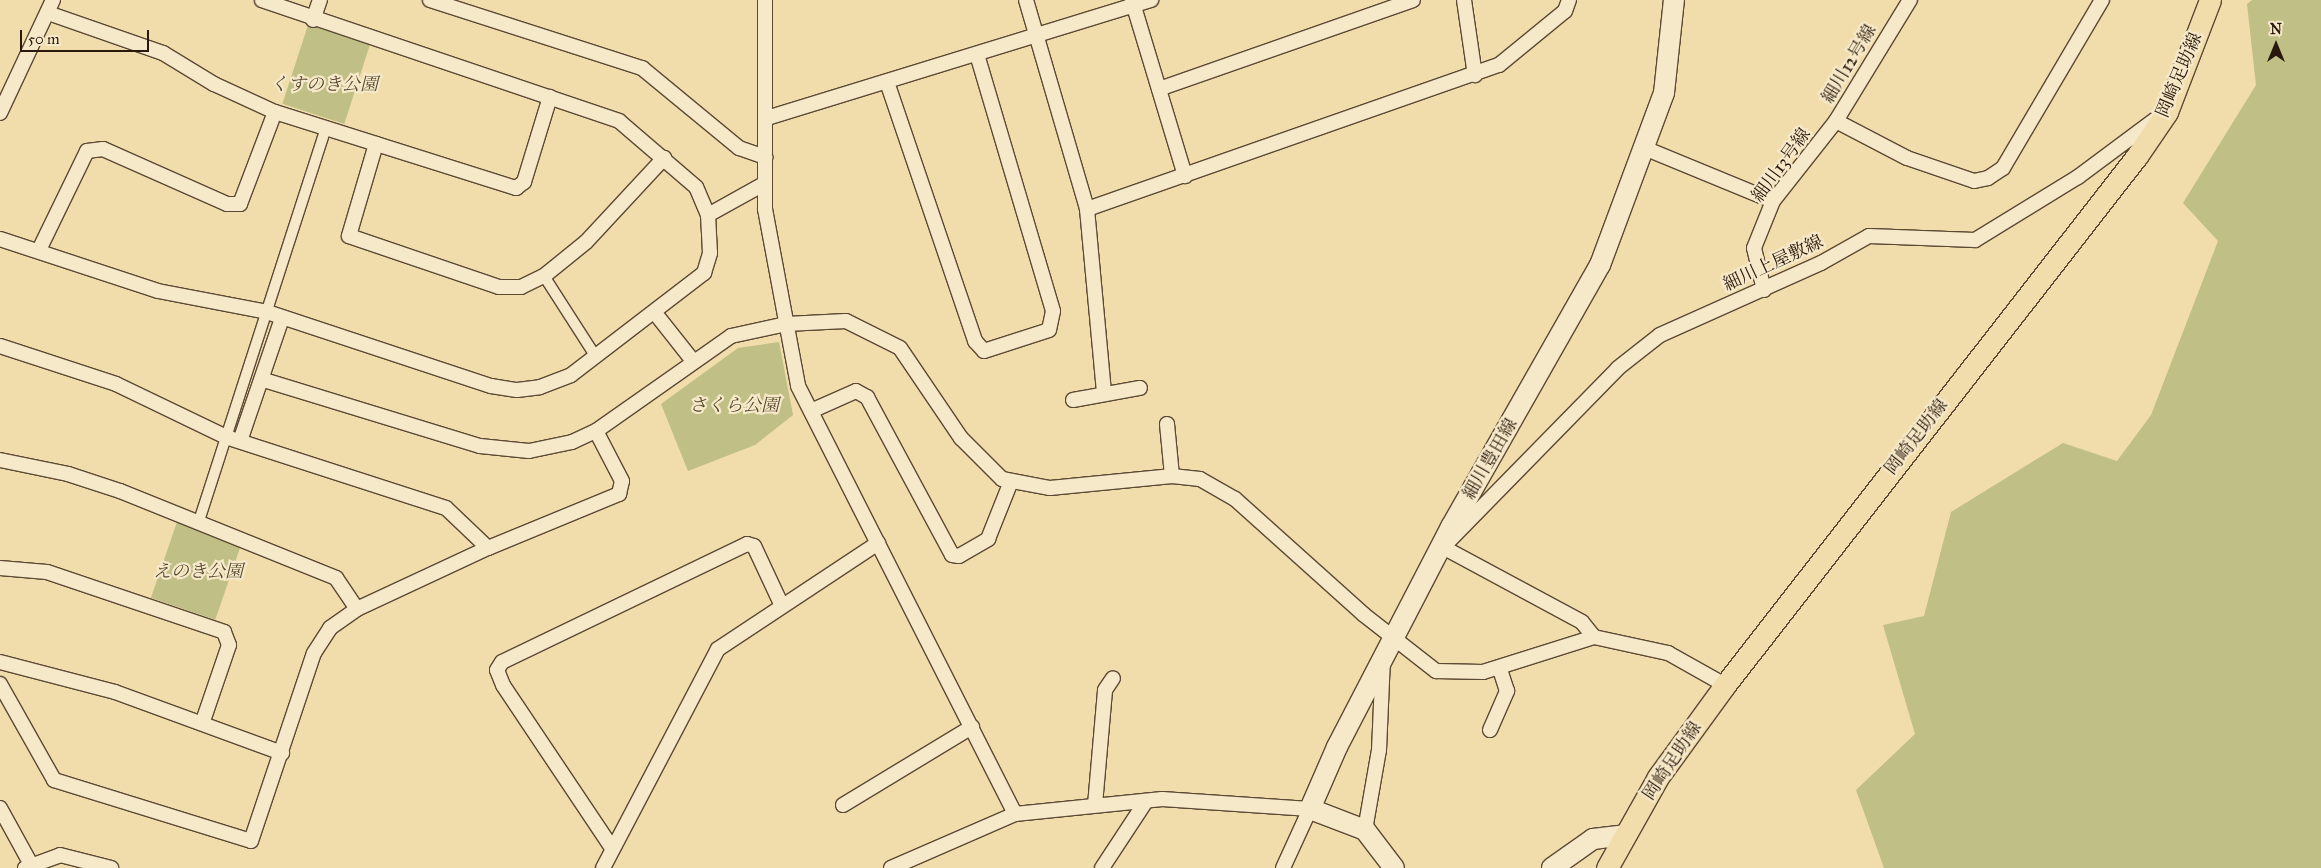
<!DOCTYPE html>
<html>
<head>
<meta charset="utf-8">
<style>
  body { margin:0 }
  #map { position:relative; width:2321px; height:868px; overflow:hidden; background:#f1ddac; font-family:"IM FELL Great Primer","Noto Serif JP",serif }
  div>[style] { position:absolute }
  .green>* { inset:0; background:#c0bf85; transform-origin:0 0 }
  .roads { filter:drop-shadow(1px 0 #5c4934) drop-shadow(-1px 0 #5c4934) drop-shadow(0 1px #5c4934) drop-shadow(0 -1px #5c4934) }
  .pedestrian>* { height:10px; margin:-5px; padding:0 5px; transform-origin:5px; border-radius:5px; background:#f6e9c9 }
  .minor>* { height:14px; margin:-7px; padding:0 7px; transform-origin:7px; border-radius:7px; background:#f6e9c9 }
  .secondary>* { height:20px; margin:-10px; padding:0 10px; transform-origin:10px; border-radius:10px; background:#f6e9c9 }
  .primary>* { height:21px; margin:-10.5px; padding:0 10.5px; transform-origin:10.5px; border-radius:10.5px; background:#f1ddac }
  span { translate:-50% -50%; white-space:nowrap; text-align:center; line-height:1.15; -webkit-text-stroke:4.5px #f6e9c9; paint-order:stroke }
  .street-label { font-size:18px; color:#2a180c }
  .park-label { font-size:18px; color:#574a30; font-style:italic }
  .north { position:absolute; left:2251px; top:20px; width:50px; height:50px; -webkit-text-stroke:4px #f6e9c9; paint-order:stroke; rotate:0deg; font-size:14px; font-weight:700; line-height:20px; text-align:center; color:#2a180c }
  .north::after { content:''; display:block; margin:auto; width:18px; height:22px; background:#2a180c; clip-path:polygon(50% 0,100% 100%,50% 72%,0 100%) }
  .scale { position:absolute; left:20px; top:30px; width:129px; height:22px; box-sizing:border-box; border:2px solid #2a180c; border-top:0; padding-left:6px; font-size:15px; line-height:18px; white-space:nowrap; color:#2a180c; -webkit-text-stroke:4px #f6e9c9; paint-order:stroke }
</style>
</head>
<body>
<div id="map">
  <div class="green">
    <i style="clip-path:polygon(2252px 0,2321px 0,2321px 868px,1884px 868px,1856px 790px,1915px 734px,1883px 625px,1924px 616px,1951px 512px,2063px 443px,2117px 461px,2151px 415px,2218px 241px,2183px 203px,2256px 85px,2247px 4px)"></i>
    <i style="left:309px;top:22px;width:65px;height:86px;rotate:18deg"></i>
    <i style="clip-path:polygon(779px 342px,793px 415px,755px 445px,688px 471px,661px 404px,738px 348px)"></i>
    <i style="left:177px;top:522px;width:68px;height:80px;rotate:19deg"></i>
  </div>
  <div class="roads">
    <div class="pedestrian">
      <i style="left:544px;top:276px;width:96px;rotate:57.3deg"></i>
      <i style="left:198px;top:524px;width:416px;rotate:-72.1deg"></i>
    </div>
    <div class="minor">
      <i style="left:430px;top:0;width:223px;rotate:17.8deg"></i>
      <i style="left:642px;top:68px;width:126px;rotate:39.5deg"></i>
      <i style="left:739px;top:148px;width:28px;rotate:19deg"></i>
      <i style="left:765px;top:0;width:209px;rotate:90deg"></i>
      <i style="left:765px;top:209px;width:180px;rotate:79.4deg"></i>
      <i style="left:798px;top:386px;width:480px;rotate:63.1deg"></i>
      <i style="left:1026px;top:0;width:218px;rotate:73.7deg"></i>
      <i style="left:1087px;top:209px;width:185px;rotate:84.7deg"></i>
      <i style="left:1132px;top:0;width:184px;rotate:73.2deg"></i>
      <i style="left:1464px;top:0;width:76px;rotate:81.7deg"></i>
      <i style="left:48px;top:13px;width:122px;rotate:19.2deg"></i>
      <i style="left:163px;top:53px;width:60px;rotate:31.3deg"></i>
      <i style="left:214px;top:84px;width:67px;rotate:24.7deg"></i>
      <i style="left:313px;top:20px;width:21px;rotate:-71deg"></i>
      <i style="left:887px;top:82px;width:274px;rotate:71.2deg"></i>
      <i style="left:975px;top:341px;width:13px;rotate:48deg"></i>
      <i style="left:984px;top:351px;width:68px;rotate:-17.9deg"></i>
      <i style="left:1049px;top:330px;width:19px;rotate:-78deg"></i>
      <i style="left:1053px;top:311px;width:268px;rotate:-106.5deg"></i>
      <i style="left:1159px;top:89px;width:269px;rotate:-19.3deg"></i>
      <i style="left:0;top:113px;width:125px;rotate:-64.9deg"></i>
      <i style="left:767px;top:118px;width:402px;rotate:-17.1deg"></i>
      <i style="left:1836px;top:121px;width:80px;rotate:27.5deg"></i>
      <i style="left:1907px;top:158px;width:71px;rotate:18.9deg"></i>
      <i style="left:1974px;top:181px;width:14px;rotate:-12deg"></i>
      <i style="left:1988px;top:178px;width:18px;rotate:-34deg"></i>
      <i style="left:2003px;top:168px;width:195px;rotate:-59.5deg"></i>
      <i style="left:376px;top:144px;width:96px;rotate:106.4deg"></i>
      <i style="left:349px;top:236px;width:158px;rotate:18.8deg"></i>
      <i style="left:499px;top:287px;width:22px"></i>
      <i style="left:521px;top:287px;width:25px;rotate:-26deg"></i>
      <i style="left:544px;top:276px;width:54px;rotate:-39deg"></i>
      <i style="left:586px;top:242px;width:115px;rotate:-47.1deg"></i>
      <i style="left:1644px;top:148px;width:139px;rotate:22.3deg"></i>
      <i style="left:1087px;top:209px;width:436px;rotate:-19.3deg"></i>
      <i style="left:1499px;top:65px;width:85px;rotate:-39.3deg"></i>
      <i style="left:1565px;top:11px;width:12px;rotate:-70deg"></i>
      <i style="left:708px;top:215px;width:64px;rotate:-29deg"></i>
      <i style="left:0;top:239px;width:166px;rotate:18.2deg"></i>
      <i style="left:158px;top:291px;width:111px;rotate:10.9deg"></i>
      <i style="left:267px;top:312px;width:236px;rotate:18.3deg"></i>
      <i style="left:491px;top:386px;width:26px;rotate:9deg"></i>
      <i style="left:517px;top:390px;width:23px;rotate:-7deg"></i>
      <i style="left:540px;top:387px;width:33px;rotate:-21deg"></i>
      <i style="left:571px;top:375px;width:168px;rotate:-37.5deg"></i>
      <i style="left:704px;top:273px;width:21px;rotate:-73deg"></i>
      <i style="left:710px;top:253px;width:38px;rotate:-93deg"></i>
      <i style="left:708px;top:215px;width:30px;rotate:-113deg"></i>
      <i style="left:696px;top:187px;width:101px;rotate:-139.4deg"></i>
      <i style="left:619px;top:121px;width:377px;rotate:-161.3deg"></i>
      <i style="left:39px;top:250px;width:110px;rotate:-64.1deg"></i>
      <i style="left:87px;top:151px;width:16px;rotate:-7deg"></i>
      <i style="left:103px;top:149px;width:136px;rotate:23.9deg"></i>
      <i style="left:227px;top:204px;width:13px"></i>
      <i style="left:240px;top:204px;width:98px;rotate:-69.2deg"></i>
      <i style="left:275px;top:112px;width:253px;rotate:17.5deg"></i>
      <i style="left:516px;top:188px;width:10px;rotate:-37deg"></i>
      <i style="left:524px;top:182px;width:89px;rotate:-73deg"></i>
      <i style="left:1764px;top:290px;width:43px;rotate:-103.4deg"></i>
      <i style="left:1754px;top:248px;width:51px;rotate:-68deg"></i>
      <i style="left:1773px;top:201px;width:102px;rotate:-51.8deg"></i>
      <i style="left:1836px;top:121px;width:142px;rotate:-58.6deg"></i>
      <i style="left:655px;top:313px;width:61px;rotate:51.6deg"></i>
      <i style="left:0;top:346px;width:122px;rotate:18.1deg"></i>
      <i style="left:116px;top:384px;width:122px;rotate:25.7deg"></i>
      <i style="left:226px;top:437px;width:231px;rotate:17.9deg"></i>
      <i style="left:446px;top:508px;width:58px;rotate:43.6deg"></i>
      <i style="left:264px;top:380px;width:226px;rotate:17deg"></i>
      <i style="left:480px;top:446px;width:49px;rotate:5.8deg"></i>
      <i style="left:529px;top:451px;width:44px;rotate:-11.8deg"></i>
      <i style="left:572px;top:442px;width:26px;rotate:-25deg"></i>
      <i style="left:596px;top:431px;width:165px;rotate:-35.1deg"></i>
      <i style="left:731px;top:336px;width:56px;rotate:-12.3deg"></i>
      <i style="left:786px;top:324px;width:60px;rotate:-2.9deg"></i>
      <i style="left:846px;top:321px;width:60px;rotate:26.6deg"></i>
      <i style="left:900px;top:348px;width:109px;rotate:55.9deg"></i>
      <i style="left:961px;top:438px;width:58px;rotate:45deg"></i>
      <i style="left:1002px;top:479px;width:49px;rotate:10.6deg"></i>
      <i style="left:1050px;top:488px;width:123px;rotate:-5.6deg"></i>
      <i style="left:1172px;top:476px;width:28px;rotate:6deg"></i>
      <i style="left:1200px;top:479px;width:40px;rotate:29.7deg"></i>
      <i style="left:1235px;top:499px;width:172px;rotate:41.9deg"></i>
      <i style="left:1363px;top:614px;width:93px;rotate:38deg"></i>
      <i style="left:1436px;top:671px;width:47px;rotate:1.2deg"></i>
      <i style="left:1483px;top:672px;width:116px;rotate:-17.5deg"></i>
      <i style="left:1594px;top:637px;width:76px;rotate:12.2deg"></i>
      <i style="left:1668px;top:653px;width:65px;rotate:29.3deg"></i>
      <i style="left:1073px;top:400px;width:68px;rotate:-10.2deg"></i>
      <i style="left:811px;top:411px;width:49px;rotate:-24deg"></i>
      <i style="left:856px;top:391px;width:13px;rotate:29deg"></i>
      <i style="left:867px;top:397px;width:179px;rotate:61.7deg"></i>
      <i style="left:952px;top:555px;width:7px;rotate:8deg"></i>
      <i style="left:959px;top:556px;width:34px;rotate:-30deg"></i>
      <i style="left:988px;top:539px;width:59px;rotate:-68.2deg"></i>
      <i style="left:1167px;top:424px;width:52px;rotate:84.5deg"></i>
      <i style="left:240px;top:441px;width:130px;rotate:-71.1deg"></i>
      <i style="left:0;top:460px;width:69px;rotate:11.6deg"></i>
      <i style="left:68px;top:474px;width:55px;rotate:18.1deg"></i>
      <i style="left:120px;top:491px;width:233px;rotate:21.9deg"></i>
      <i style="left:336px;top:578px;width:37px;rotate:56deg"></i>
      <i style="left:0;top:568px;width:47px;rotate:4.9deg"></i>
      <i style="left:47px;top:572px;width:187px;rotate:18.7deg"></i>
      <i style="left:224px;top:632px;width:14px;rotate:69deg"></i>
      <i style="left:229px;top:645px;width:80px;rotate:108.9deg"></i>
      <i style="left:1594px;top:637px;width:19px;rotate:-129deg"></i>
      <i style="left:1582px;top:622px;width:158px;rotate:-151.7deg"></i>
      <i style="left:1443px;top:547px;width:250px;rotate:-45.6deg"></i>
      <i style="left:1618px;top:368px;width:53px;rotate:-38.2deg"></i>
      <i style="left:1660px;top:335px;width:176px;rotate:-24.1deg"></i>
      <i style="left:1821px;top:263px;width:55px;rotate:-29.4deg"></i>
      <i style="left:1869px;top:236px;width:106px;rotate:2.2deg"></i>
      <i style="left:1975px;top:240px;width:121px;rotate:-31.5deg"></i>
      <i style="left:2078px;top:177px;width:107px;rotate:-36.7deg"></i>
      <i style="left:0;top:662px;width:119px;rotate:14.6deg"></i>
      <i style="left:115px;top:692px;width:178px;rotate:20.1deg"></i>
      <i style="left:0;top:684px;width:110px;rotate:60.6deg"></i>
      <i style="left:54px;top:780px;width:206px;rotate:17.2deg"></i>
      <i style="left:251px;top:841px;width:198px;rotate:-71.5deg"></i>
      <i style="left:314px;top:653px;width:30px;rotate:-57deg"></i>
      <i style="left:330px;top:628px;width:33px;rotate:-35deg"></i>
      <i style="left:357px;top:609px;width:145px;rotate:-25deg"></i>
      <i style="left:488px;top:548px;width:142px;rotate:-22.4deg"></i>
      <i style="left:619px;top:494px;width:13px;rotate:-77deg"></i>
      <i style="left:622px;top:481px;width:56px;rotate:-117.5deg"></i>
      <i style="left:1490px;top:730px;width:43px;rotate:-66.4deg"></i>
      <i style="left:1507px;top:691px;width:25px;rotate:-108deg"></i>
      <i style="left:843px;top:805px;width:151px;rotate:-31.2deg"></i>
      <i style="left:1095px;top:805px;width:115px;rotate:-85deg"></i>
      <i style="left:1105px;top:690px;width:14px;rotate:-56deg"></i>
      <i style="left:0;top:808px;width:68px;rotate:61.2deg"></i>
      <i style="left:1365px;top:830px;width:81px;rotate:-80.1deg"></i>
      <i style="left:1379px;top:750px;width:91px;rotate:-87.5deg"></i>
      <i style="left:612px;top:848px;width:196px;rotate:-123.8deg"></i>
      <i style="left:503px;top:685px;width:16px;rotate:-112deg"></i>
      <i style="left:497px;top:670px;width:9px;rotate:-58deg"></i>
      <i style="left:502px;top:662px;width:272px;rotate:-25.7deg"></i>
      <i style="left:747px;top:544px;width:7px;rotate:16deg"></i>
      <i style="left:754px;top:546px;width:66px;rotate:65deg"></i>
      <i style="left:25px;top:868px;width:37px;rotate:-20deg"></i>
      <i style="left:60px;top:855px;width:53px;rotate:14.3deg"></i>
      <i style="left:603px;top:868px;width:247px;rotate:-62.3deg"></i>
      <i style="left:718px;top:649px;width:192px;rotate:-33.5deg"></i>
      <i style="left:891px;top:868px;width:135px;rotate:-23.5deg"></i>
      <i style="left:1015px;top:814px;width:148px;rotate:-5.8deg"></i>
      <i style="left:1162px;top:799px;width:148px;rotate:3.9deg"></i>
      <i style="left:1310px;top:809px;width:65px;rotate:114.6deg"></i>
      <i style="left:1102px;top:868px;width:80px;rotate:-56.7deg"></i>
    </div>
    <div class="secondary">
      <i style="left:1394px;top:868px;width:48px;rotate:-127.3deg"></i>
      <i style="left:1365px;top:830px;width:59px;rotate:-159.1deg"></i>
      <i style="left:1310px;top:809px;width:68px;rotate:-66.5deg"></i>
      <i style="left:1337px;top:747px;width:248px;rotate:-62.6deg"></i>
      <i style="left:1451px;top:527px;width:301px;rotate:-60.4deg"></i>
      <i style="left:1600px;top:265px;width:184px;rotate:-69.6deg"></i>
      <i style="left:1664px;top:93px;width:94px;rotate:-83.9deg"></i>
      <i style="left:1552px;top:868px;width:50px;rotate:-35.3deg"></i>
      <i style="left:1593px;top:839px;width:32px;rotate:-7deg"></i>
    </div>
    <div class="primary">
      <i style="left:1607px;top:868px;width:104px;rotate:-60.7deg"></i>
      <i style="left:1658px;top:777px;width:114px;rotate:-53.9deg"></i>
      <i style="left:1725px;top:685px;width:671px;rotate:-52.09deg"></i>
      <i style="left:2137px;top:156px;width:53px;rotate:-55.7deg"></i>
      <i style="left:2167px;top:112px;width:120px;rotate:-69deg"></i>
    </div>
  </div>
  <div class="street-label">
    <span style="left:1849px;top:64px;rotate:-59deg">細川12号線</span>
    <span style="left:2179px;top:75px;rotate:-67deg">岡崎足助線</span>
    <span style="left:1781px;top:165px;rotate:-54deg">細川13号線</span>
    <span style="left:1773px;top:263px;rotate:-25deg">細川上屋敷線</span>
    <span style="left:1916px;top:437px;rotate:-52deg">岡崎足助線</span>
    <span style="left:1490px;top:459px;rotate:-60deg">細川豊田線</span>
    <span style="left:1672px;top:761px;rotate:-56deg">岡崎足助線</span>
  </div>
  <div class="park-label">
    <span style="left:324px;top:84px">くすのき公園</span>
    <span style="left:734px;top:405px">さくら公園</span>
    <span style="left:198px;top:571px">えのき公園</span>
  </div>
  <div class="north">N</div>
  <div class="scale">50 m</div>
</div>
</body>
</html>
